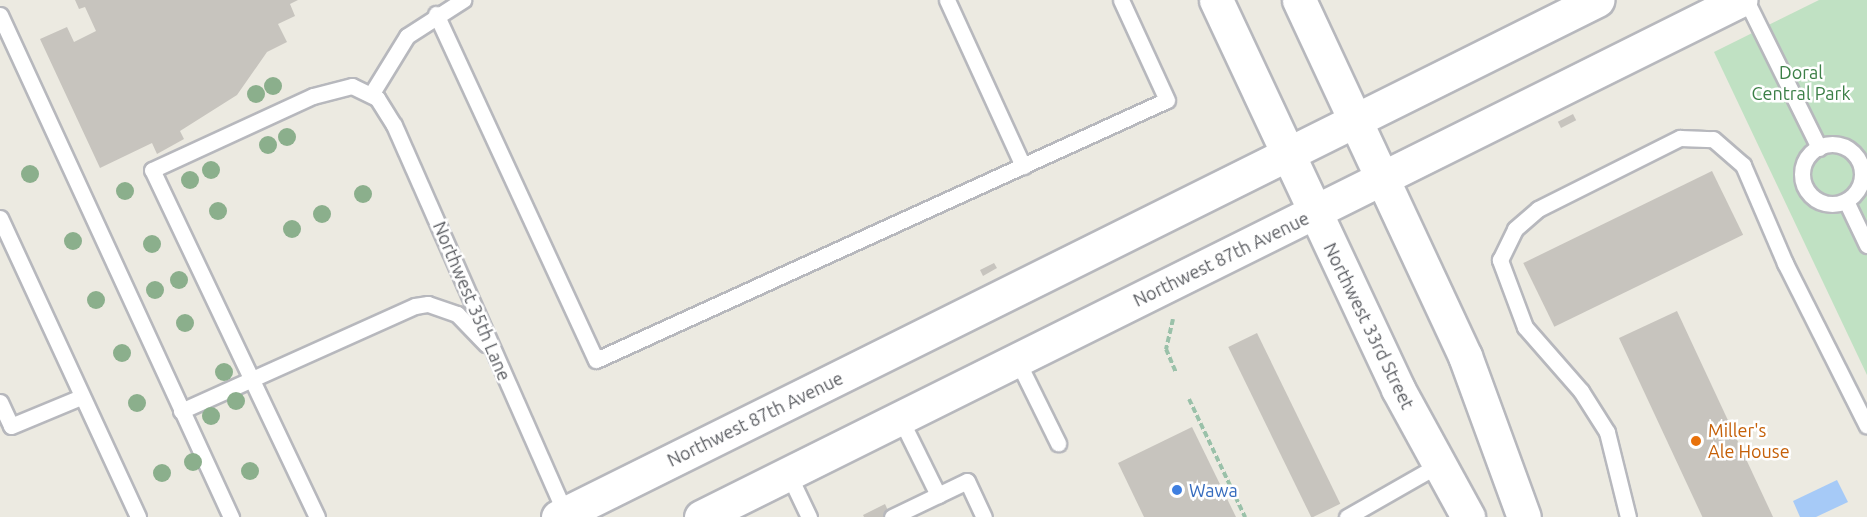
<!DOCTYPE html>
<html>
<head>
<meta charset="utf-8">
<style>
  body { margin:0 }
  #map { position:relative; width:1867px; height:517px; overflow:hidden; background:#eceae1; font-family:Ubuntu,sans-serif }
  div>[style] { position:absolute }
  .green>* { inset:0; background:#c0e1c3 }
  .water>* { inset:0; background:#a6caf7 }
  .building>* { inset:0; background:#c7c4be; transform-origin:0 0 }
  .path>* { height:4px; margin-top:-2px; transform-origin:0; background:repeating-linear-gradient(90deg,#9ac1a9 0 6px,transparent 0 9px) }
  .roads { filter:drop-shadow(2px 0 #b7b8bd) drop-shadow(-2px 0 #b7b8bd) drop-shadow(0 2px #b7b8bd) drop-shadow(0 -2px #b7b8bd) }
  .service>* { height:15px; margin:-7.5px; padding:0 7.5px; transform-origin:7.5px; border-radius:7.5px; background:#fff }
  .service>.ring { margin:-7.5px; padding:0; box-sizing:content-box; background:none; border:15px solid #fff; border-radius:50% }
  .tertiary>* { height:33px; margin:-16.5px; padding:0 16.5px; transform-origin:16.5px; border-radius:16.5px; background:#fff }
  .secondary>* { height:33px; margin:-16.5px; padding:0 16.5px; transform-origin:16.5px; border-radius:16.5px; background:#fff }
  .trees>* { width:18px; height:18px; margin:-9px; border-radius:50%; background:#8baf8c }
  .dots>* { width:16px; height:16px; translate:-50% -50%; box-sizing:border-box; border:3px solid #fff; border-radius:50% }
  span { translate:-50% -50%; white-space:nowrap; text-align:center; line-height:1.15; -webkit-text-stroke:5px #fff; paint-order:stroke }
  .park-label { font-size:18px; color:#3b7f46 }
  .street-label { font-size:18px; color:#5a5c61 }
  .food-label { font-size:18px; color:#c56008 }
  .left { translate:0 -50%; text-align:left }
  .shop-label { font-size:18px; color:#366cbe }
</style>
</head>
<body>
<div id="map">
  <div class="green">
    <i style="clip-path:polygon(1819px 0,1867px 0,1867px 375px,1714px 52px)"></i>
  </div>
  <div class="water">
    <i style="clip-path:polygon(1837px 480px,1848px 502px,1816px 517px,1800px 517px,1793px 501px)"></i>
  </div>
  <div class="building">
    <i style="clip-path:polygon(75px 0,298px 0,290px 4px,295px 16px,278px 24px,287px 42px,267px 52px,237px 95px,180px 131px,184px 139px,157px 154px,152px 143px,100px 168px,40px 39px,67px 27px,74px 42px,96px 31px,85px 7px,79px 9px)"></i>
    <i style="left:1573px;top:114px;width:7px;height:17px;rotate:63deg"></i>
    <i style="left:1712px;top:171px;width:71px;height:210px;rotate:64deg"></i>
    <i style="clip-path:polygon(994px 263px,997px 268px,983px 276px,980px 270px)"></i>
    <i style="left:1677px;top:311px;width:228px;height:64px;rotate:65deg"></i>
    <i style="left:1257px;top:333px;width:190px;height:32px;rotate:64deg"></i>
    <i style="clip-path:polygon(1192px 427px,1236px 517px,1144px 517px,1118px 463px)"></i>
    <i style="clip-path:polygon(885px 504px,891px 517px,864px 517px,863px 515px)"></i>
  </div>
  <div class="path">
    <i style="left:1173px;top:319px;width:31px;rotate:103deg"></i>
    <i style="left:1166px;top:349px;width:25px;rotate:67deg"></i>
    <i style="left:1189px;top:399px;width:131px;rotate:64.6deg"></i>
  </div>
  <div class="roads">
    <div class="service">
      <i style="left:947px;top:0;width:183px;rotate:65.4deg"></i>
      <i style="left:1746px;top:0;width:165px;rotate:63.7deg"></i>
      <i style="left:436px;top:14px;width:381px;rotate:65.2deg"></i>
      <i style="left:596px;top:360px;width:627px;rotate:-24.48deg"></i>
      <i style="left:1167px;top:100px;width:110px;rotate:-114.7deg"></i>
      <i style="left:0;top:15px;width:553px;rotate:65.29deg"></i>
      <i style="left:372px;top:93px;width:67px;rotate:-58.4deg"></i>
      <i style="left:407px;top:36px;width:67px;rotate:-32.7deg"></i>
      <i class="ring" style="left:1802px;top:144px;width:45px;height:45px"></i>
      <i style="left:1846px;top:201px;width:49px;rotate:64.5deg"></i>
      <i style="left:0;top:218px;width:329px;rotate:65.2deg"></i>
      <i style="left:1017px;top:360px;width:93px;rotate:63.7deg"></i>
      <i style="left:0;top:402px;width:26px;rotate:65deg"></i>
      <i style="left:11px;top:426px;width:76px;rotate:-22.5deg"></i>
      <i style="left:181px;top:411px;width:256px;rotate:-24.2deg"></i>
      <i style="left:415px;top:306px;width:13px;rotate:-9deg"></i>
      <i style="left:428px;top:304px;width:31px;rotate:19deg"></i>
      <i style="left:457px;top:314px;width:42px;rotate:46deg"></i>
      <i style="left:900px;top:418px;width:86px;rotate:63.7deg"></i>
      <i style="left:788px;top:473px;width:49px;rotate:64.5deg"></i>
      <i style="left:317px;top:517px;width:384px;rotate:-115.4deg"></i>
      <i style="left:152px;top:170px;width:177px;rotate:-24.7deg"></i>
      <i style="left:313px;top:96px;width:40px;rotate:-14.4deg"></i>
      <i style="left:352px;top:86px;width:28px;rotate:26deg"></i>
      <i style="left:377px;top:98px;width:32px;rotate:58deg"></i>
      <i style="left:394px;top:125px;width:424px;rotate:66.2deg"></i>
      <i style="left:892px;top:517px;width:83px;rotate:-25.6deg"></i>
      <i style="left:967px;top:481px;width:40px;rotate:65deg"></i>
      <i style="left:1347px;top:517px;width:105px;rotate:-29.7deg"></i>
      <i style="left:1628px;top:517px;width:88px;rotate:-103.9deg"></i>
      <i style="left:1607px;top:432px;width:49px;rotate:-122.4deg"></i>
      <i style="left:1581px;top:391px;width:85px;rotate:-131.2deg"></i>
      <i style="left:1525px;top:327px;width:72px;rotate:-110.5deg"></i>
      <i style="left:1500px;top:260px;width:34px;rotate:-64deg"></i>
      <i style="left:1515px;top:229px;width:30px;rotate:-41deg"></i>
      <i style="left:1538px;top:209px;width:159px;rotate:-26.6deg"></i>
      <i style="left:1680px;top:138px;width:33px;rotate:2deg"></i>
      <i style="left:1713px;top:139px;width:40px;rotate:41deg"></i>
      <i style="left:1743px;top:165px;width:107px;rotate:66.8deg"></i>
      <i style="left:1785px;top:263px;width:182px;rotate:63.3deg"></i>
    </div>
    <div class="tertiary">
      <i style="left:1216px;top:0;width:429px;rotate:64.9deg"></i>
      <i style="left:1398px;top:389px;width:146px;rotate:61.3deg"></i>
      <i style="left:1299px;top:0;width:393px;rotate:65deg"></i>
      <i style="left:1465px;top:356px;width:171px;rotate:69.9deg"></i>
    </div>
    <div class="secondary">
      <i style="left:558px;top:517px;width:1161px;rotate:-26.45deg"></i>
      <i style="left:701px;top:517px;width:1161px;rotate:-26.45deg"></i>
    </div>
  </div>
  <div class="trees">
    <i style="left:273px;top:86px"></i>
    <i style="left:256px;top:94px"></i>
    <i style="left:287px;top:137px"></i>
    <i style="left:268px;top:145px"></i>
    <i style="left:211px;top:170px"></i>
    <i style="left:30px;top:174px"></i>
    <i style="left:190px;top:180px"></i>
    <i style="left:125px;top:191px"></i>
    <i style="left:363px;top:194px"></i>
    <i style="left:218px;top:211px"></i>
    <i style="left:322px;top:214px"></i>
    <i style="left:292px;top:229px"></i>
    <i style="left:73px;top:241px"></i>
    <i style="left:152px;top:244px"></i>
    <i style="left:179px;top:280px"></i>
    <i style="left:155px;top:290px"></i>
    <i style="left:96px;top:300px"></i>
    <i style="left:185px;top:323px"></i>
    <i style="left:122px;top:353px"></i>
    <i style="left:224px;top:372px"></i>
    <i style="left:236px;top:401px"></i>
    <i style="left:137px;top:403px"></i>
    <i style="left:211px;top:416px"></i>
    <i style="left:193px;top:462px"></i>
    <i style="left:250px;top:471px"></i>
    <i style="left:162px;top:473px"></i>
  </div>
  <div class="dots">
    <i style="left:1696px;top:441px;background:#e8710a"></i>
    <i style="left:1177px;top:490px;background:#3f7fe0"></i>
  </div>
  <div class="park-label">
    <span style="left:1801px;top:83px">Doral<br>Central Park</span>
  </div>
  <div class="street-label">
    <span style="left:1221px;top:259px;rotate:-26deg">Northwest 87th Avenue</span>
    <span style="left:472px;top:301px;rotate:67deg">Northwest 35th Lane</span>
    <span style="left:1369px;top:326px;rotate:64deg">Northwest 33rd Street</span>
    <span style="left:755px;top:419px;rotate:-26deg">Northwest 87th Avenue</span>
  </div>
  <div class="food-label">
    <span class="left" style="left:1708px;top:441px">Miller's<br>Ale House</span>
  </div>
  <div class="shop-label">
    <span class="left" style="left:1189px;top:490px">Wawa</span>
  </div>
</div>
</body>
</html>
